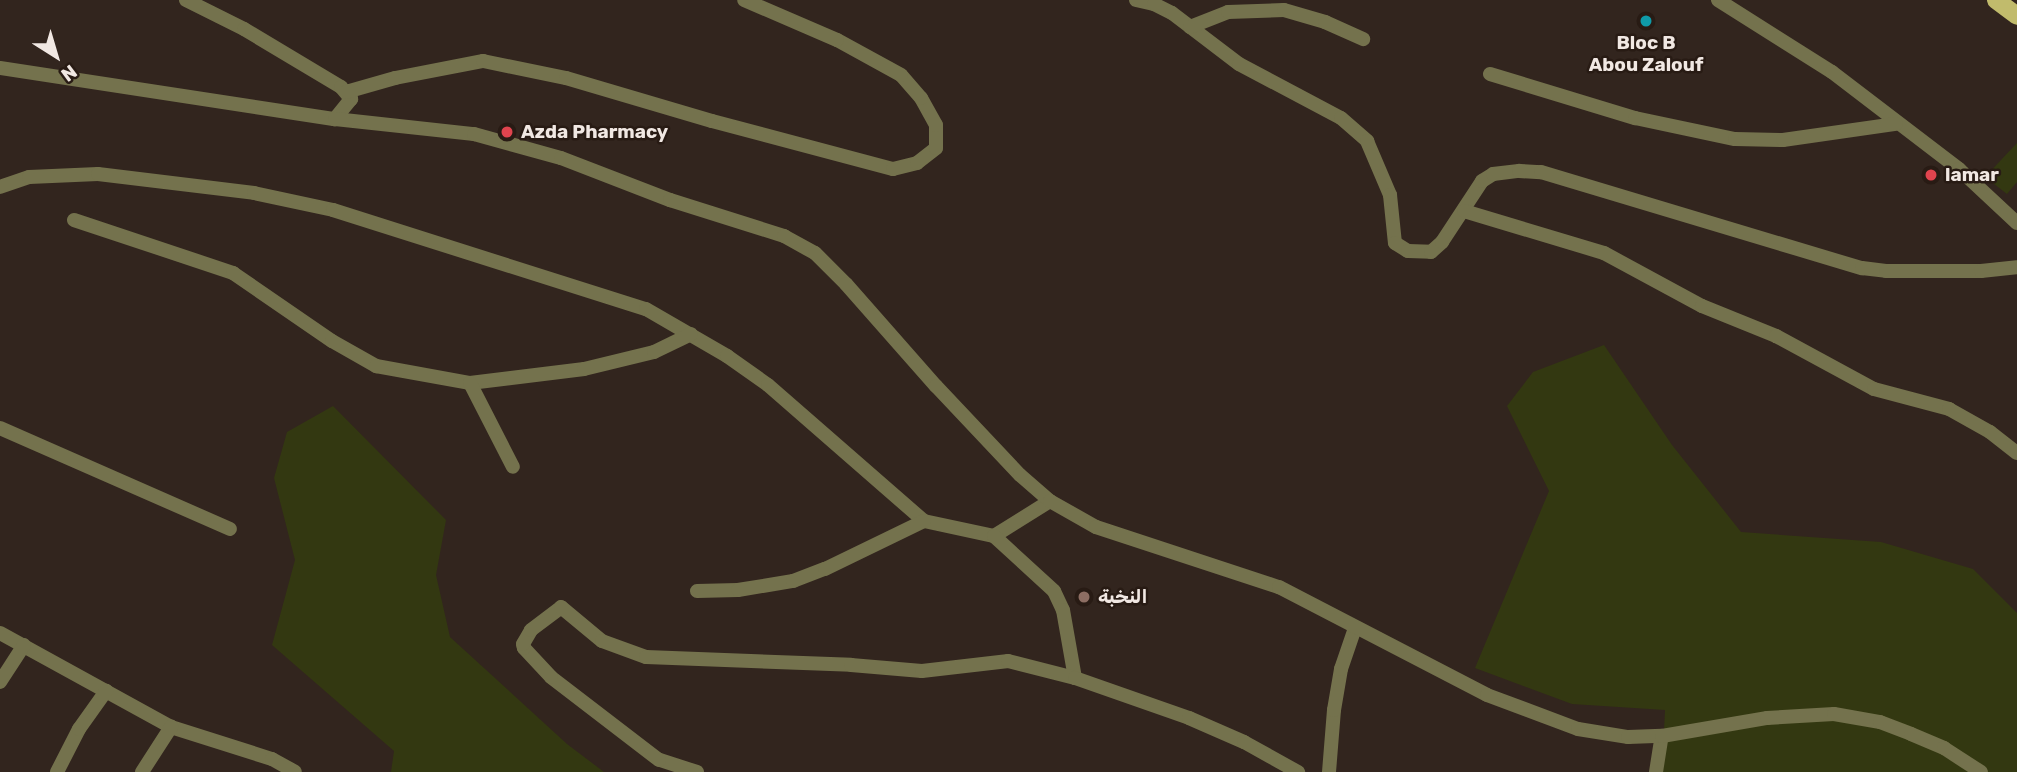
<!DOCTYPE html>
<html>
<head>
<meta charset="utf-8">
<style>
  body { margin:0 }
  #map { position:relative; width:2017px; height:772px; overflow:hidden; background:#32251e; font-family:Rubik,"Noto Naskh Arabic",sans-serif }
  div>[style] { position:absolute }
  .green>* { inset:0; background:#333811 }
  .minor>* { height:14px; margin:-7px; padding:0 7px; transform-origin:7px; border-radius:7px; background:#74724d }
  .tertiary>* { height:14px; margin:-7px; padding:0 7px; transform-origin:7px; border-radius:7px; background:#74724d }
  .primary>* { height:18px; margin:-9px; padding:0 9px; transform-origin:9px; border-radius:9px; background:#c1bb6c }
  .dots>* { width:19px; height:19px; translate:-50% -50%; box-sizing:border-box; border:4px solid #281b14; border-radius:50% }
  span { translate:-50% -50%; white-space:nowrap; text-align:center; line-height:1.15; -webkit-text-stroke:5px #281b14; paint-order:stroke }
  .poi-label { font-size:19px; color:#f1e8e3; font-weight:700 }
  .left { translate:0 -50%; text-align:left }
  .north { position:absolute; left:21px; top:21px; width:70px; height:70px; -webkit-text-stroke:5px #281b14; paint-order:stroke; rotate:143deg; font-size:19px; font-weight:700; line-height:28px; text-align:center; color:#f1e8e3 }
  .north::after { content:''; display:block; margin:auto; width:24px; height:32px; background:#f1e8e3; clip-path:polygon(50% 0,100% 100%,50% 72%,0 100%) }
</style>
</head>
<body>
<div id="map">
  <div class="green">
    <i style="clip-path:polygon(2017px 143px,2017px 182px,2007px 194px,1985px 177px)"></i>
    <i style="clip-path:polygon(1604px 345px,1672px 445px,1741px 532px,1881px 542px,1973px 569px,2017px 613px,2017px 772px,1662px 772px,1665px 710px,1572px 704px,1475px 668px,1549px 491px,1507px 406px,1533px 372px)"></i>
    <i style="clip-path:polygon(333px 406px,446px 520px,436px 575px,450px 637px,567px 744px,604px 772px,391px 772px,394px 751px,272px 645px,295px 560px,274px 478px,287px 432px)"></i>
  </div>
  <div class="minor">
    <i style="left:186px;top:0;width:65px;rotate:26.6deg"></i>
    <i style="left:244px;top:29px;width:113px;rotate:30.9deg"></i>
    <i style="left:341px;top:87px;width:16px;rotate:50deg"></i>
    <i style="left:351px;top:99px;width:26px;rotate:129deg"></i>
    <i style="left:1136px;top:0;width:18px;rotate:13deg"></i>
    <i style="left:1154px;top:4px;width:20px;rotate:27deg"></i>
    <i style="left:1172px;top:13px;width:84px;rotate:37.3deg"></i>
    <i style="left:1239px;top:64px;width:115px;rotate:27.9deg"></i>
    <i style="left:1341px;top:118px;width:35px;rotate:41deg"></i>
    <i style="left:1367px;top:141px;width:59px;rotate:66.9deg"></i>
    <i style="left:1390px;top:195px;width:48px;rotate:84.1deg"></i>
    <i style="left:1395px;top:243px;width:15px;rotate:32deg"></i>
    <i style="left:1408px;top:251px;width:23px;rotate:2deg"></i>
    <i style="left:1431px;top:252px;width:15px;rotate:-42deg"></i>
    <i style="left:1442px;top:242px;width:73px;rotate:-56.7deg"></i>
    <i style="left:1482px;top:181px;width:13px;rotate:-32deg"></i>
    <i style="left:1493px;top:174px;width:26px;rotate:-7deg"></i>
    <i style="left:1519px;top:171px;width:22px;rotate:3deg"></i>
    <i style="left:1541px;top:172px;width:335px;rotate:16.7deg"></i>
    <i style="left:1862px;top:268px;width:24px;rotate:7deg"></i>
    <i style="left:1886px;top:271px;width:95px"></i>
    <i style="left:1981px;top:271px;width:36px;rotate:-6deg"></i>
    <i style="left:1718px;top:0;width:135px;rotate:32.3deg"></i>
    <i style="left:1832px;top:72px;width:160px;rotate:37.4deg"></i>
    <i style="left:1959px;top:169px;width:79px;rotate:43deg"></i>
    <i style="left:1190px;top:27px;width:41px;rotate:-21.5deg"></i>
    <i style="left:1228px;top:12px;width:56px;rotate:-2deg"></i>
    <i style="left:1284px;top:10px;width:43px;rotate:16.3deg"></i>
    <i style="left:1325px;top:22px;width:42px;rotate:24.1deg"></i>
    <i style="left:1490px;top:74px;width:152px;rotate:16.9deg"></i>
    <i style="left:1635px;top:118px;width:102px;rotate:11.9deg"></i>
    <i style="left:1735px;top:139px;width:48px;rotate:1.2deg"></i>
    <i style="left:1783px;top:140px;width:114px;rotate:-8.1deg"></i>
    <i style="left:346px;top:92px;width:51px;rotate:-15.9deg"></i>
    <i style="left:395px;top:78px;width:90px;rotate:-10.9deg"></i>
    <i style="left:483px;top:61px;width:85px;rotate:11.6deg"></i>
    <i style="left:566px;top:78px;width:152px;rotate:16.4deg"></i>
    <i style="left:712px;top:121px;width:187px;rotate:14.9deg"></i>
    <i style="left:893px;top:169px;width:25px;rotate:-14deg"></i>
    <i style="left:917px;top:163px;width:24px;rotate:-38deg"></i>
    <i style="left:936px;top:148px;width:23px;rotate:-90deg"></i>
    <i style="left:936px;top:125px;width:31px;rotate:-119deg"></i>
    <i style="left:921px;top:98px;width:30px;rotate:-131deg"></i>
    <i style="left:901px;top:75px;width:73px;rotate:-151.3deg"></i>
    <i style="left:837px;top:40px;width:101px;rotate:-156.7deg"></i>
    <i style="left:0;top:187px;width:31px;rotate:-19deg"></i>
    <i style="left:29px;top:177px;width:69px;rotate:-2.5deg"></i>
    <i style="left:98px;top:174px;width:157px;rotate:6.9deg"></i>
    <i style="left:254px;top:193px;width:81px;rotate:12.1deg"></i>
    <i style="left:333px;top:210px;width:328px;rotate:17.6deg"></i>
    <i style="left:646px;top:309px;width:94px;rotate:30.1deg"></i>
    <i style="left:727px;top:356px;width:50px;rotate:35.3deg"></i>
    <i style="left:768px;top:385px;width:207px;rotate:41.1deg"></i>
    <i style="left:924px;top:521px;width:72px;rotate:12.1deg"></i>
    <i style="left:994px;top:536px;width:66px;rotate:-32deg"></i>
    <i style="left:1464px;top:211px;width:146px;rotate:16.7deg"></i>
    <i style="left:1604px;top:253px;width:111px;rotate:28.4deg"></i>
    <i style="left:1702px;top:306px;width:80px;rotate:22.1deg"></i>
    <i style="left:1776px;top:336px;width:111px;rotate:28.4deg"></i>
    <i style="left:1874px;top:389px;width:78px;rotate:14.9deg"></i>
    <i style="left:1949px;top:409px;width:47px;rotate:29.3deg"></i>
    <i style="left:1990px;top:432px;width:34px;rotate:38deg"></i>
    <i style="left:74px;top:220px;width:168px;rotate:18.4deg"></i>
    <i style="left:233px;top:273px;width:120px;rotate:34.5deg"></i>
    <i style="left:332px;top:341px;width:51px;rotate:29.6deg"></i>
    <i style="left:376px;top:366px;width:96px;rotate:10.3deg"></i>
    <i style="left:470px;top:383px;width:115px;rotate:-7deg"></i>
    <i style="left:584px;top:369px;width:72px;rotate:-13.7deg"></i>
    <i style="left:654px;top:352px;width:41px;rotate:-25.9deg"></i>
    <i style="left:470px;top:383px;width:94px;rotate:62.9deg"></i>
    <i style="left:0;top:428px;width:251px;rotate:23.7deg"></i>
    <i style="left:994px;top:536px;width:81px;rotate:42.5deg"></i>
    <i style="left:1054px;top:591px;width:21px;rotate:65deg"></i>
    <i style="left:1063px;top:610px;width:69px;rotate:80deg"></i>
    <i style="left:697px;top:591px;width:41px;rotate:-1.4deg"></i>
    <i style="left:738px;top:590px;width:56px;rotate:-9.3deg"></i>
    <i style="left:793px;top:581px;width:34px;rotate:-21deg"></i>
    <i style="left:825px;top:569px;width:110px;rotate:-25.9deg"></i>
    <i style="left:0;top:633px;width:195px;rotate:28.8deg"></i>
    <i style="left:171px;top:727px;width:106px;rotate:17.6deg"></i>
    <i style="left:272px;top:759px;width:26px;rotate:29deg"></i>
    <i style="left:0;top:682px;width:44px;rotate:-57deg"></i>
    <i style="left:57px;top:772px;width:48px;rotate:-62.9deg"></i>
    <i style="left:79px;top:729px;width:47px;rotate:-54.6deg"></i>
    <i style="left:142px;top:772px;width:54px;rotate:-57.2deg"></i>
    <i style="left:697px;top:772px;width:40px;rotate:-162deg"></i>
    <i style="left:659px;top:760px;width:136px;rotate:-142.5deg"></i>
    <i style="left:551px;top:677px;width:40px;rotate:-133deg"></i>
    <i style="left:524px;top:648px;width:4px;rotate:-104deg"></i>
    <i style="left:523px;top:644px;width:16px;rotate:-60deg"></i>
    <i style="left:531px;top:630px;width:38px;rotate:-37deg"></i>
    <i style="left:561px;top:607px;width:53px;rotate:39.7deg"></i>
    <i style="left:602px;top:641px;width:47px;rotate:20deg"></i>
    <i style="left:646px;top:657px;width:205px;rotate:2.2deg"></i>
    <i style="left:851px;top:665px;width:71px;rotate:4.8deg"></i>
    <i style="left:922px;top:671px;width:87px;rotate:-6.6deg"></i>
    <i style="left:1008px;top:661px;width:69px;rotate:14.2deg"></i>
    <i style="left:1075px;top:678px;width:121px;rotate:19.3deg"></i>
    <i style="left:1189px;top:718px;width:60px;rotate:23.6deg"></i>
    <i style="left:1244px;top:742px;width:62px;rotate:29.1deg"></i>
    <i style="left:1329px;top:772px;width:62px;rotate:-85.4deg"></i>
    <i style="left:1334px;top:710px;width:42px;rotate:-80.3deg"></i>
    <i style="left:1341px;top:669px;width:43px;rotate:-71.1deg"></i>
    <i style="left:1656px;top:772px;width:36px;rotate:-81deg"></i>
  </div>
  <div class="tertiary">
    <i style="left:0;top:68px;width:339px;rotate:8.7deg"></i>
    <i style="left:335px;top:119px;width:140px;rotate:6.2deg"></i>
    <i style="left:474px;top:134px;width:90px;rotate:15.4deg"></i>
    <i style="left:561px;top:158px;width:117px;rotate:21.1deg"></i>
    <i style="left:670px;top:200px;width:120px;rotate:17.5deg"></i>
    <i style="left:784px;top:236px;width:35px;rotate:29deg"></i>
    <i style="left:815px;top:253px;width:44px;rotate:45deg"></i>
    <i style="left:846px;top:284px;width:136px;rotate:48.6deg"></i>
    <i style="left:936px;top:386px;width:122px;rotate:46.7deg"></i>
    <i style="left:1020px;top:475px;width:40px;rotate:41deg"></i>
    <i style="left:1050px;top:501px;width:53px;rotate:29.5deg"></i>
    <i style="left:1096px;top:527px;width:193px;rotate:18.2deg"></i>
    <i style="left:1279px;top:587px;width:234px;rotate:27.4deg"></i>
    <i style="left:1487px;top:695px;width:97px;rotate:20.5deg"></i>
    <i style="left:1578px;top:729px;width:51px;rotate:9.1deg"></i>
    <i style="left:1628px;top:737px;width:34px;rotate:-2deg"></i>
    <i style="left:1662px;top:736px;width:107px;rotate:-9.7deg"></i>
    <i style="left:1767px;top:718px;width:67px;rotate:-3.4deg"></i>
    <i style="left:1834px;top:714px;width:47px;rotate:9.9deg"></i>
    <i style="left:1880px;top:722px;width:33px;rotate:21deg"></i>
    <i style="left:1911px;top:734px;width:36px;rotate:23deg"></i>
    <i style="left:1944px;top:748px;width:44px;rotate:33deg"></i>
  </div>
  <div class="primary">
    <i style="left:1996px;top:0;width:26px;rotate:37deg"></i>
  </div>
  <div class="dots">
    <i style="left:1646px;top:21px;background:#0f9aa8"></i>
    <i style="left:507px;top:132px;background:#e0444e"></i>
    <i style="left:1931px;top:175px;background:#e0444e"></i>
    <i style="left:1084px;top:597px;background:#8d6e63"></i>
  </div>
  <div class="poi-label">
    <span style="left:1646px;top:54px">Bloc B<br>Abou Zalouf</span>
    <span class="left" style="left:521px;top:132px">Azda Pharmacy</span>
    <span class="left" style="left:1945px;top:175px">lamar</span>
    <span class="left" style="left:1098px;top:597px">النخبة</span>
  </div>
  <div class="north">N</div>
</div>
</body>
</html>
